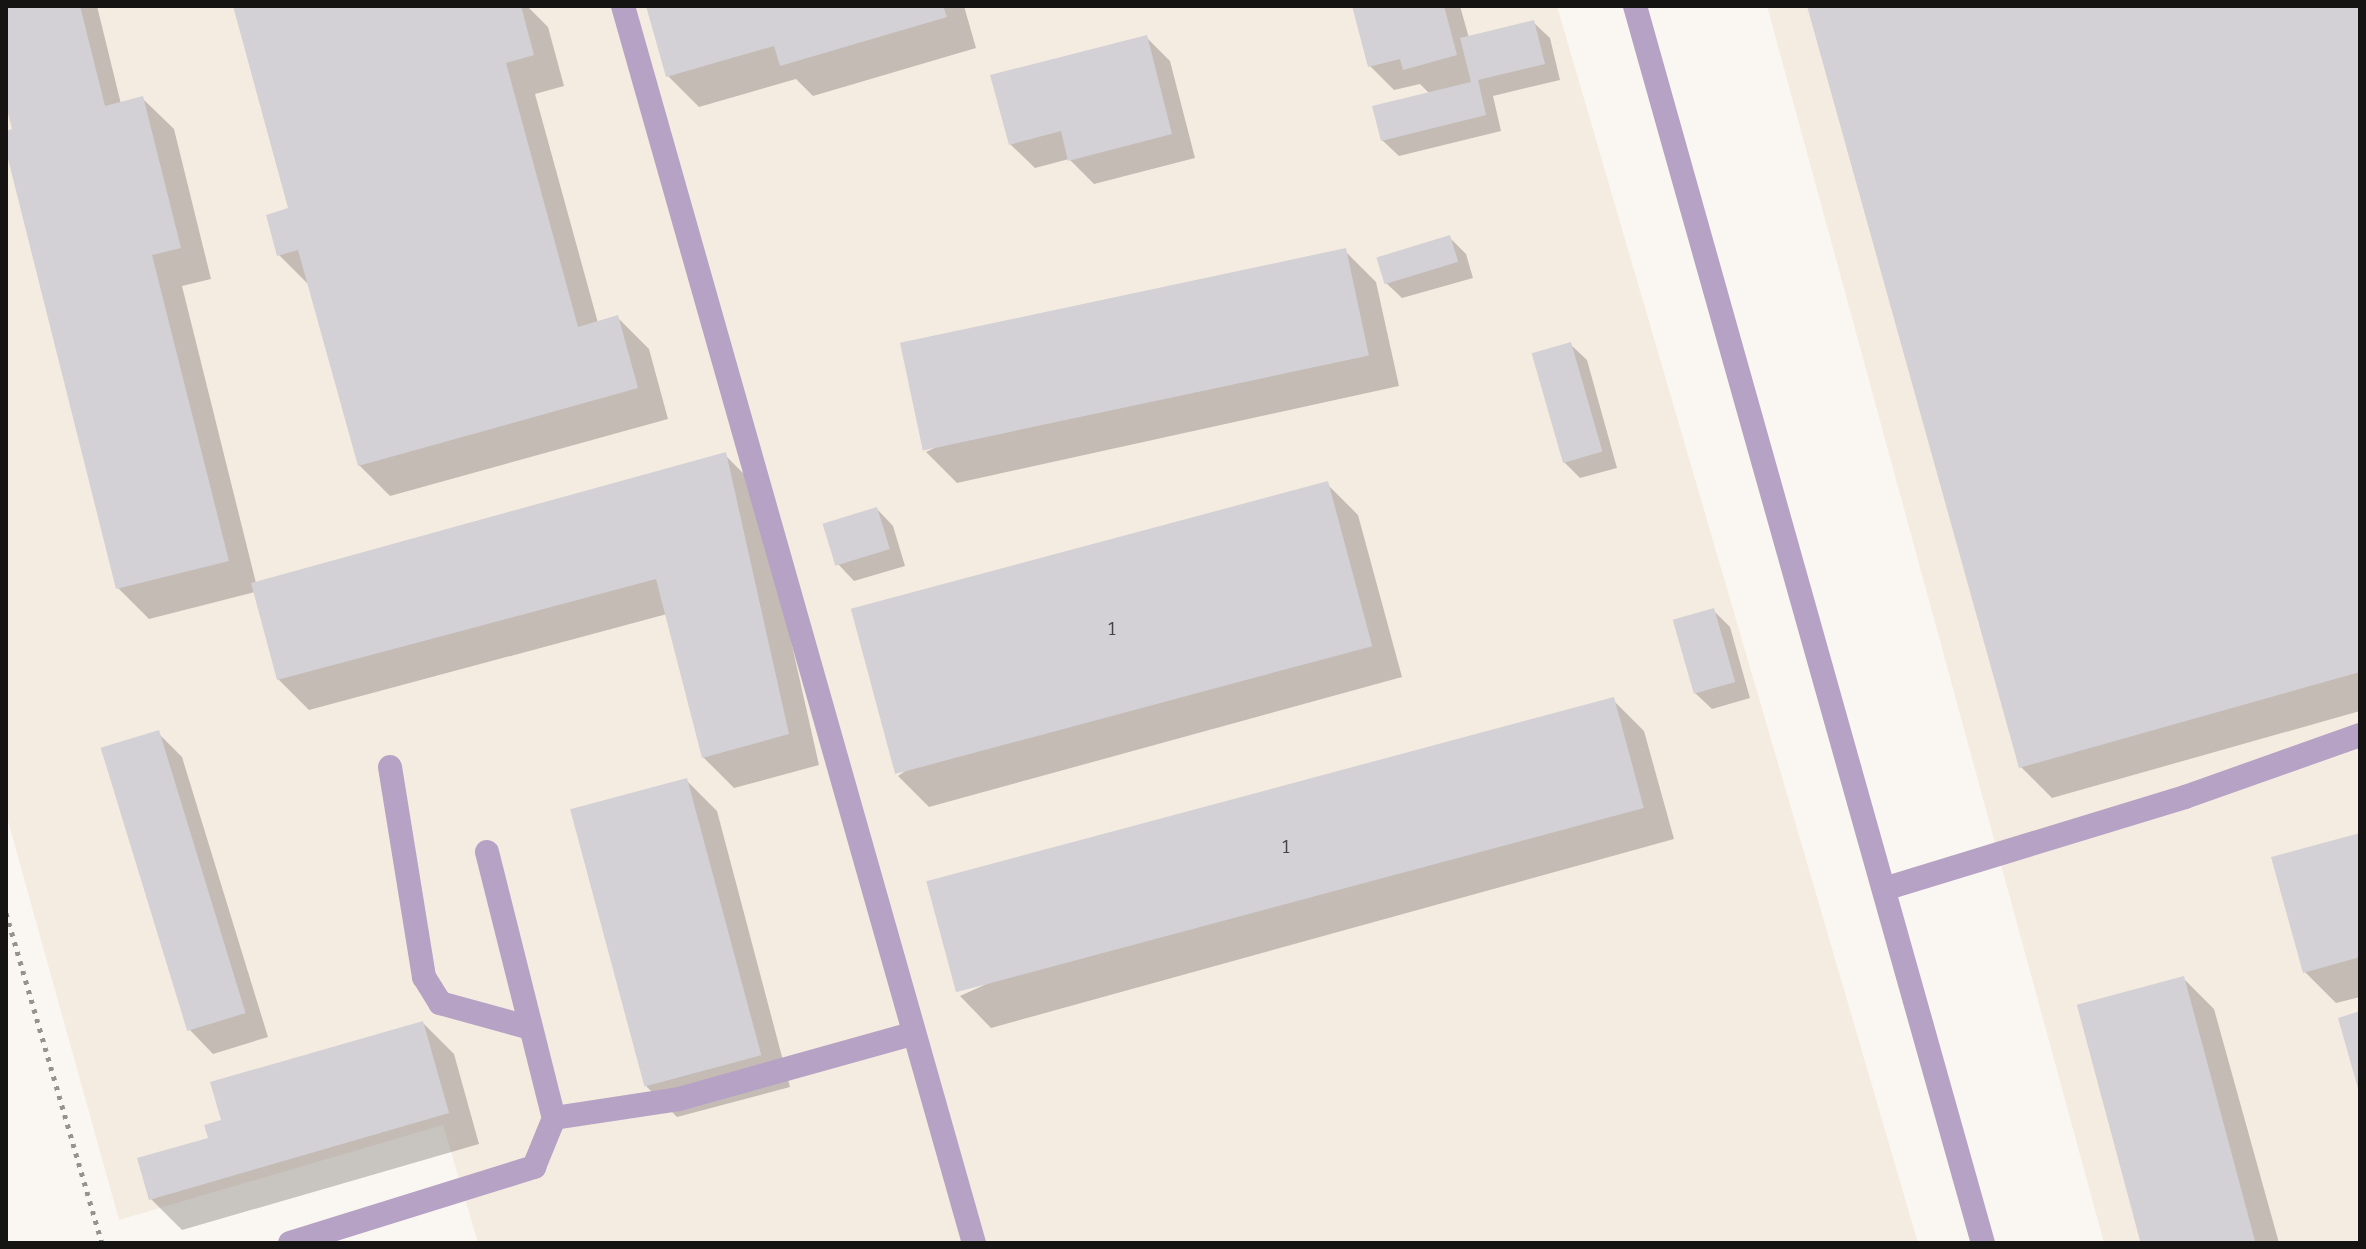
<!DOCTYPE html>
<html>
<head>
<meta charset="utf-8">
<style>
  body { margin:0 }
  #map { position:relative; width:2366px; height:1249px; overflow:hidden; background:#faf7f2; font-family:Bitter,serif }
  div>[style] { position:absolute }
  .built>* { inset:0; background:#f5ece1 }
  .shadow>* { inset:0; background:#0003 }
  .building>* { inset:0; background:#d3d1d6; transform-origin:0 0 }
  .path>* { height:5px; margin-top:-2.5px; transform-origin:0; background:repeating-linear-gradient(90deg,#95938f 0 4px,transparent 0 10px) }
  .service>* { height:24px; margin:-12px; padding:0 12px; transform-origin:12px; border-radius:12px; background:#b6a2c4 }
  .tertiary>* { height:24px; margin:-12px; padding:0 12px; transform-origin:12px; border-radius:12px; background:#b6a2c4 }
  span { translate:-50% -50%; white-space:nowrap; text-align:center; line-height:1.15; -webkit-text-stroke:6px #fff; paint-order:stroke }
  .number-label { font-size:18px; color:#444343 }
  .number-label span { -webkit-text-stroke-width:0 }
  .frame { position:absolute; inset:0; border:8px solid #151412; pointer-events:none }
</style>
</head>
<body>
<div id="map">
  <div class="built">
    <i style="clip-path:polygon(6px 6px,1557px 6px,1918px 1243px,478px 1243px,443px 1125px,119px 1220px,6px 814px)"></i>
    <i style="clip-path:polygon(1767px 6px,2360px 6px,2360px 1243px,2104px 1243px)"></i>
  </div>
  <div class="shadow">
    <i style="clip-path:polygon(6px 6px,97px 6px,121px 104px,142px 98px,174px 129px,211px 279px,182px 286px,256px 583px,725px 455px,756px 486px,819px 765px,734px 788px,703px 757px,667px 614px,309px 710px,278px 679px,255px 592px,149px 619px,118px 588px,6px 143px,6px 133px,14px 131px,6px 97px)"></i>
    <i style="clip-path:polygon(235px 6px,527px 6px,548px 27px,564px 86px,535px 94px,598px 323px,618px 318px,649px 349px,668px 419px,390px 496px,359px 465px,310px 286px,279px 255px,291px 210px)"></i>
    <i style="clip-path:polygon(648px 6px,964px 6px,976px 48px,813px 96px,796px 79px,699px 107px,668px 76px)"></i>
    <i style="clip-path:polygon(1354px 6px,1460px 6px,1469px 38px,1533px 22px,1550px 38px,1560px 80px,1493px 96px,1501px 131px,1399px 156px,1382px 140px,1430px 94px,1420px 84px,1394px 90px,1370px 66px)"></i>
    <i style="clip-path:polygon(1809px 6px,2360px 6px,2360px 711px,2052px 798px,2021px 767px)"></i>
    <i style="clip-path:polygon(1146px 37px,1170px 61px,1195px 158px,1094px 184px,1069px 159px,1035px 168px,1010px 144px)"></i>
    <i style="clip-path:polygon(1449px 237px,1466px 254px,1473px 278px,1402px 298px,1385px 282px)"></i>
    <i style="clip-path:polygon(1345px 251px,1376px 282px,1399px 386px,957px 483px,926px 452px)"></i>
    <i style="clip-path:polygon(1570px 344px,1587px 360px,1617px 468px,1580px 478px,1564px 462px)"></i>
    <i style="clip-path:polygon(1327px 484px,1358px 515px,1402px 677px,929px 807px,898px 776px)"></i>
    <i style="clip-path:polygon(877px 509px,893px 526px,905px 566px,854px 581px,838px 564px)"></i>
    <i style="clip-path:polygon(1713px 610px,1730px 627px,1750px 698px,1712px 709px,1695px 693px)"></i>
    <i style="clip-path:polygon(1613px 700px,1644px 731px,1674px 839px,991px 1028px,960px 996px)"></i>
    <i style="clip-path:polygon(158px 733px,182px 757px,268px 1037px,213px 1054px,189px 1029px)"></i>
    <i style="clip-path:polygon(686px 780px,717px 811px,790px 1087px,677px 1117px,646px 1086px)"></i>
    <i style="clip-path:polygon(2360px 835px,2360px 997px,2336px 1003px,2305px 972px)"></i>
    <i style="clip-path:polygon(2183px 978px,2214px 1009px,2279px 1243px,2145px 1243px)"></i>
    <i style="clip-path:polygon(423px 1023px,454px 1054px,479px 1144px,182px 1230px,151px 1199px,211px 1139px)"></i>
  </div>
  <div class="building">
    <i style="clip-path:polygon(6px 6px,80px 6px,105px 106px,143px 96px,181px 248px,152px 255px,229px 561px,116px 589px,6px 151px,6px 131px,12px 129px,6px 105px)"></i>
    <i style="clip-path:polygon(233px 6px,521px 6px,534px 55px,506px 63px,578px 327px,618px 315px,638px 388px,358px 466px,298px 250px,277px 256px,266px 215px,288px 208px)"></i>
    <i style="clip-path:polygon(646px 6px,943px 6px,947px 17px,780px 66px,774px 46px,666px 77px)"></i>
    <i style="clip-path:polygon(1352px 6px,1444px 6px,1457px 55px,1403px 70px,1400px 59px,1368px 67px)"></i>
    <i style="clip-path:polygon(1807px 6px,2360px 6px,2360px 672px,2019px 768px)"></i>
    <i style="clip-path:polygon(1534px 20px,1545px 64px,1478px 80px,1486px 115px,1381px 141px,1372px 106px,1471px 82px,1460px 38px)"></i>
    <i style="clip-path:polygon(1147px 35px,1172px 134px,1068px 161px,1061px 131px,1009px 145px,990px 75px)"></i>
    <i style="left:1450px;top:235px;width:28px;height:77px;rotate:73deg"></i>
    <i style="left:1346px;top:248px;width:110px;height:456px;rotate:78deg"></i>
    <i style="left:1571px;top:342px;width:114px;height:41px;rotate:74deg"></i>
    <i style="clip-path:polygon(726px 452px,789px 734px,702px 758px,656px 579px,277px 680px,251px 583px)"></i>
    <i style="left:1328px;top:481px;width:171px;height:494px;rotate:75deg"></i>
    <i style="left:877px;top:507px;width:44px;height:57px;rotate:73deg"></i>
    <i style="left:1714px;top:608px;width:77px;height:43px;rotate:74deg"></i>
    <i style="left:1614px;top:697px;width:115px;height:712px;rotate:75deg"></i>
    <i style="left:159px;top:730px;width:296px;height:61px;rotate:73deg"></i>
    <i style="left:687px;top:778px;width:287px;height:121px;rotate:75deg"></i>
    <i style="clip-path:polygon(2360px 833px,2360px 957px,2303px 973px,2271px 857px)"></i>
    <i style="left:2184px;top:976px;width:277px;height:111px;rotate:75deg"></i>
    <i style="clip-path:polygon(2360px 1011px,2360px 1092px,2359px 1092px,2338px 1018px)"></i>
    <i style="clip-path:polygon(423px 1021px,449px 1113px,149px 1200px,137px 1158px,208px 1138px,204px 1125px,221px 1120px,210px 1082px)"></i>
  </div>
  <div class="path">
    <i style="left:6px;top:913px;width:344px;rotate:73.8deg"></i>
  </div>
  <div class="service">
    <i style="left:623px;top:6px;width:1286px;rotate:74.16deg"></i>
    <i style="left:390px;top:767px;width:213px;rotate:80.8deg"></i>
    <i style="left:424px;top:977px;width:31px;rotate:58deg"></i>
    <i style="left:440px;top:1003px;width:94px;rotate:15.4deg"></i>
    <i style="left:487px;top:852px;width:274px;rotate:75.9deg"></i>
    <i style="left:1884px;top:889px;width:315px;rotate:-17deg"></i>
    <i style="left:2185px;top:797px;width:186px;rotate:-19.5deg"></i>
    <i style="left:290px;top:1243px;width:256px;rotate:-17.3deg"></i>
    <i style="left:534px;top:1167px;width:53px;rotate:-67.8deg"></i>
    <i style="left:554px;top:1118px;width:126px;rotate:-8.6deg"></i>
    <i style="left:679px;top:1099px;width:242px;rotate:-15.6deg"></i>
  </div>
  <div class="tertiary">
    <i style="left:1635px;top:6px;width:1285px;rotate:74.29deg"></i>
  </div>
  <div class="number-label">
    <span style="left:1112px;top:629px">1</span>
    <span style="left:1286px;top:847px">1</span>
  </div>
  <div class="frame"></div>
</div>
</body>
</html>
